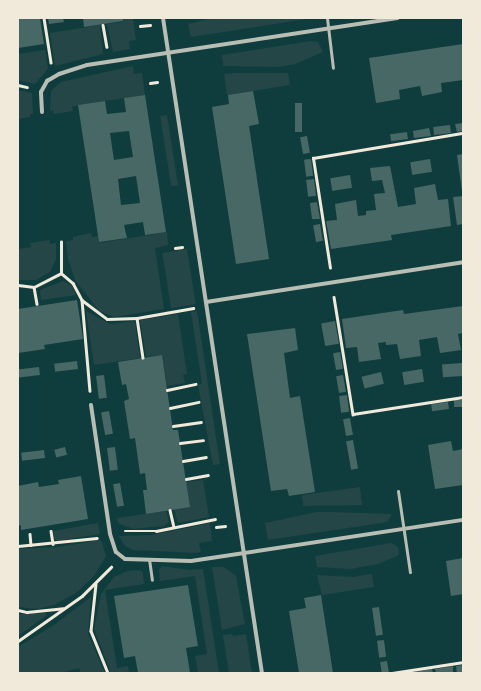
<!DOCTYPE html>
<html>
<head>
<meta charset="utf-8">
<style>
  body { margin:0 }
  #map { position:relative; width:481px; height:691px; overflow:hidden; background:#0f3d3e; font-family:"Alegreya Sans",sans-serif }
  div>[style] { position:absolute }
  .green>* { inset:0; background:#244646; transform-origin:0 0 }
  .building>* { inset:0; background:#486865; transform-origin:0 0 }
  .path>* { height:2.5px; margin:-1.25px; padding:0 1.25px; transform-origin:1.25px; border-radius:1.25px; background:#f1e9da }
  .service>* { height:3px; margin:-1.5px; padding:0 1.5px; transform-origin:1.5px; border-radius:1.5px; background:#b8beb3 }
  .minor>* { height:4px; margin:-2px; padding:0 2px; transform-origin:2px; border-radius:2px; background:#b8beb3 }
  span { translate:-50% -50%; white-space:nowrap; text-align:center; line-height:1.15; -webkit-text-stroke:4px #f1e9da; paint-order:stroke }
  .frame { position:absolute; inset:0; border:19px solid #f1e9da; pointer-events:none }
</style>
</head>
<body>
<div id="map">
  <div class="green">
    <i style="clip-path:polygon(123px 18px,133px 18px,136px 40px,129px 41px,130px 49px,113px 52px,107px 24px,123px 22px)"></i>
    <i style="clip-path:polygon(213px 18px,313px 18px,191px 37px,188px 24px)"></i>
    <i style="clip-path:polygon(100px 25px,103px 54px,55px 66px,50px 33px)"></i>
    <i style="clip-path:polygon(311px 41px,318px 42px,323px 52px,295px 64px,279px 67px,223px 66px,222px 55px)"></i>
    <i style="clip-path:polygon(45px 50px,48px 69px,35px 84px,18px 80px,18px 54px)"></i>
    <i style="clip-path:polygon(133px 66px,134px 74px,142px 73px,145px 95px,78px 105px,72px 107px,73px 111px,54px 114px,53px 110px,50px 111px,51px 91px,61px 82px)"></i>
    <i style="clip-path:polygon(237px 73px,288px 73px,290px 85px,227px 95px,224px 74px)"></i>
    <i style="clip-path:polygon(18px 90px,32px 93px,33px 114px,30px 114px,30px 117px,18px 119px)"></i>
    <i style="left:167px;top:115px;width:71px;height:7px;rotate:81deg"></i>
    <i style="clip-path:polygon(167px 232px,168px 245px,155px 248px,164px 309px,114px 317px,99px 311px,75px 280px,68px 259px,66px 241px,73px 240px,73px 237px,91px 233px,92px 237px,98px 236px,99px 243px)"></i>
    <i style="clip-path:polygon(49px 240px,50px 244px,56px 243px,56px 259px,50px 272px,36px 280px,18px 280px,18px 249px,31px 247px,30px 243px)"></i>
    <i style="left:187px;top:249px;width:56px;height:25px;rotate:81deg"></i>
    <i style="clip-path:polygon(63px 281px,72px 286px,76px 295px,41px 300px,40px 290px)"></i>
    <i style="clip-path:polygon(86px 311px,110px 324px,135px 321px,140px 358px,94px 365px)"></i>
    <i style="clip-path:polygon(197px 311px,220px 464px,213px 465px,198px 385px,202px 384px,191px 312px)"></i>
    <i style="clip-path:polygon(178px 314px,187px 374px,183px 375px,185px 383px,167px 386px,162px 355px,146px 357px,140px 320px)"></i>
    <i style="clip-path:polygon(203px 480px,209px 517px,178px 523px,174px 509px,186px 482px)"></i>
    <i style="clip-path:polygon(360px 487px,362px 505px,303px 506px,302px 495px)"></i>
    <i style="clip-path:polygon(166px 511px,169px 522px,164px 526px,133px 529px,118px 523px,117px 518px)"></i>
    <i style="clip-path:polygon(317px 512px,334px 512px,392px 514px,388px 521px,382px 523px,268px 540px,265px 523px)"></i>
    <i style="clip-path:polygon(98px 523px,100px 534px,57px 541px,54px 539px,53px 531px)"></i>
    <i style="clip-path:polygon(210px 523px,212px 541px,199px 543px,201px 552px,196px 553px,133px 550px,125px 546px,119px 536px,152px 535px)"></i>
    <i style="clip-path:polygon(101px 540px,106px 556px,94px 576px,76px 593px,54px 605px,38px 609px,18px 607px,18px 549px,57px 547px)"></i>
    <i style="clip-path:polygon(391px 543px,398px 547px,399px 555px,378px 564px,351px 569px,317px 567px,315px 556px)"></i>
    <i style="clip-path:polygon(162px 566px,189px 570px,203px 569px,219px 673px,198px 673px,195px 656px,207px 654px,195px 576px,160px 581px,159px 570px)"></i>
    <i style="clip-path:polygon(212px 567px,224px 567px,236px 576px,245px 624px,222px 630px)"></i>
    <i style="clip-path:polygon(140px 570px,143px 572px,144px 584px,105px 590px,117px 668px,128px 666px,129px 673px,111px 673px,94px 629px,101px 594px,114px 577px,128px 571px)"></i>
    <i style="clip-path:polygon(372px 574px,374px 587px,322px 595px,317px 575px,352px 577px)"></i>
    <i style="clip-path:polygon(91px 597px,88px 634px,105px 673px,81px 673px,79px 668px,60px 673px,18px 673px,18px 647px,54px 625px)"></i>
    <i style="clip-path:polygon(18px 614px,45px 613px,47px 615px,18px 636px)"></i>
    <i style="clip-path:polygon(232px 634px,233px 636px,246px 634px,252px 673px,229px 673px,223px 635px)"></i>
  </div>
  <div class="building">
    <i style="clip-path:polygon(18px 18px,40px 18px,44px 44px,18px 48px)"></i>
    <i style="clip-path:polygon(48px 18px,63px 18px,64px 22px,49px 24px)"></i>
    <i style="clip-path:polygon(83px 18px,123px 18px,123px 21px,84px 27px)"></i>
    <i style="clip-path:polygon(463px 44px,463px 80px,441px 83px,442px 92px,422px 96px,420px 86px,399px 90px,400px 99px,376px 103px,369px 58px)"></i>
    <i style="clip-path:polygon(253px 91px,259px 124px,249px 126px,269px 259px,236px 264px,212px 107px,229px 104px,228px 95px)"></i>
    <i style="clip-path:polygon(evenodd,145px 95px,166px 232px,145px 235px,143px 222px,124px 225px,127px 238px,99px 242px,78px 105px,105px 101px,107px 114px,126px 112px,124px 98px,145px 95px,129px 131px,133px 157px,114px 160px,110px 133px,129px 131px,145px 95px,136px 176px,140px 203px,121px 205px,118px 179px,136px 176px)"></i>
    <i style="left:295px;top:103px;width:7px;height:29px"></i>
    <i style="clip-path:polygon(463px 123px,463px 131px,457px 132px,455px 124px)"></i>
    <i style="left:450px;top:125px;width:8px;height:17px;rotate:83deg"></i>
    <i style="clip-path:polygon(429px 128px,431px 136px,414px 138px,413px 131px)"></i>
    <i style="left:407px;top:132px;width:7px;height:17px;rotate:82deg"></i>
    <i style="left:307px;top:136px;width:17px;height:7px;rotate:80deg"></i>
    <i style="clip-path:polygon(463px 154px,463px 191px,462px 191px,457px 155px)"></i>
    <i style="left:311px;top:159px;width:17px;height:7px;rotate:83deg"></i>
    <i style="left:430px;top:159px;width:13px;height:20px;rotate:81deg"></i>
    <i style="clip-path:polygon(390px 166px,398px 207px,416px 204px,414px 188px,435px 184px,438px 200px,448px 199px,451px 226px,391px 235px,392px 240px,331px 249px,326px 221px,337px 220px,335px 204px,356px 200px,358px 216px,366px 215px,366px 211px,376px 210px,374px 194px,385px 193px,382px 180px,372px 181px,370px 168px)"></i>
    <i style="left:350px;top:175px;width:13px;height:20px;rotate:81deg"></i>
    <i style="left:314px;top:179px;width:17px;height:8px;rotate:83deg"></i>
    <i style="clip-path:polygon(463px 196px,463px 224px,457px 225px,453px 197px)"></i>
    <i style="clip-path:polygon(317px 202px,320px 219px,312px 219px,310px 203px)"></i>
    <i style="left:320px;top:224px;width:17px;height:7px;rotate:80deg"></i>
    <i style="clip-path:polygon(77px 300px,83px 339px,44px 345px,45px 349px,18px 353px,18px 309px)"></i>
    <i style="clip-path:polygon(463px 306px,463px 333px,458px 334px,461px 350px,440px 353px,437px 337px,419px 340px,421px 356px,400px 359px,397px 344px,386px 345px,386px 342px,378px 343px,381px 359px,359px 362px,357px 347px,346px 348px,342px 319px,403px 310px,404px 314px)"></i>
    <i style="left:335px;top:321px;width:23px;height:14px;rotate:80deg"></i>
    <i style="clip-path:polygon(295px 328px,298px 350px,284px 353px,290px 398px,300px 396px,315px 492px,289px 496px,287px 489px,271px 491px,247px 334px)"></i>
    <i style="left:340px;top:352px;width:17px;height:7px;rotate:80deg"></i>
    <i style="clip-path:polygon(162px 355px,173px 430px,178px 430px,190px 507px,146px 514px,143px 490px,147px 490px,145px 473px,140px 474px,135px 438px,130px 439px,124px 401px,129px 399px,126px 384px,122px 385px,118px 362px)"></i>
    <i style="left:77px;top:361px;width:8px;height:23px;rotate:83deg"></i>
    <i style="left:462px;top:363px;width:13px;height:20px;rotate:86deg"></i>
    <i style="left:39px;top:367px;width:8px;height:21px;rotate:83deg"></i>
    <i style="left:422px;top:369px;width:13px;height:20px;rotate:81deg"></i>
    <i style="left:381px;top:372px;width:12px;height:20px;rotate:76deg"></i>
    <i style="left:104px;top:375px;width:23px;height:8px;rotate:83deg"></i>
    <i style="left:343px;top:375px;width:17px;height:7px;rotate:80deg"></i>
    <i style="left:347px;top:395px;width:17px;height:8px;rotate:83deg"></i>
    <i style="left:463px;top:400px;width:7px;height:9px;rotate:90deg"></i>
    <i style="left:448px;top:402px;width:7px;height:17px;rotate:82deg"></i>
    <i style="left:109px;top:411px;width:23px;height:8px;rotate:80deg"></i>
    <i style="left:350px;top:418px;width:17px;height:7px;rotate:80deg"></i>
    <i style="left:353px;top:440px;width:29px;height:7px;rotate:80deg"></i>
    <i style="clip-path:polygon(451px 441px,453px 451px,463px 449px,463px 485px,435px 489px,428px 445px)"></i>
    <i style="left:65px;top:447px;width:8px;height:11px;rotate:76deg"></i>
    <i style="left:115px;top:447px;width:23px;height:8px;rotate:83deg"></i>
    <i style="left:44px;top:450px;width:8px;height:23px;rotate:83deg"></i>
    <i style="clip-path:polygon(81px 476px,88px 519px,21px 530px,21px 525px,18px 526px,18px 486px,38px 482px,39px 487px,59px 484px,58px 480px)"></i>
    <i style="left:120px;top:483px;width:23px;height:7px;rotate:80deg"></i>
    <i style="clip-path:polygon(463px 558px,463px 594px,451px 596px,446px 561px)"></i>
    <i style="clip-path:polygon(188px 585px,198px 646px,186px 648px,190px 673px,138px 673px,135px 656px,124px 658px,114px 596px)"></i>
    <i style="clip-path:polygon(321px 595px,333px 673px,299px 673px,289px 611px,306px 608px,304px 598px)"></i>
    <i style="left:379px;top:607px;width:28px;height:7px;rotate:82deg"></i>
    <i style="left:384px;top:640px;width:17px;height:7px;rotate:83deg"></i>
    <i style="left:387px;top:661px;width:12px;height:7px;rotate:81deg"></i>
    <i style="clip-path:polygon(463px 665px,463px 672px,457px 673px,456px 666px)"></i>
    <i style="clip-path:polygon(453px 666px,453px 673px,436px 673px,435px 669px)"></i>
    <i style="clip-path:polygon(432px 669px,433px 673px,414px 673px,414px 672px)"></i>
  </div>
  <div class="path">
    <i style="left:44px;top:18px;width:45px;rotate:81deg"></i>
    <i style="left:103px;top:25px;width:22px;rotate:80deg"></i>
    <i style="left:140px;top:26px;width:10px;rotate:-6deg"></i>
    <i style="left:150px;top:83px;width:7px;rotate:-8deg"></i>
    <i style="left:18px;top:85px;width:9px;rotate:13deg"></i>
    <i style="left:175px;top:248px;width:7px;rotate:-8deg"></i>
    <i style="left:330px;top:268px;width:111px;rotate:-98.8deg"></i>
    <i style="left:313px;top:158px;width:152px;rotate:-9.5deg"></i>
    <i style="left:61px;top:273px;width:16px;rotate:40deg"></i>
    <i style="left:73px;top:283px;width:19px;rotate:62deg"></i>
    <i style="left:82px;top:300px;width:31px;rotate:37deg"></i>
    <i style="left:107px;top:319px;width:30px;rotate:-2deg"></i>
    <i style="left:137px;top:318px;width:57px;rotate:-10.1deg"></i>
    <i style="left:18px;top:285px;width:16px;rotate:7deg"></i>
    <i style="left:34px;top:287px;width:30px;rotate:-27deg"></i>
    <i style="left:61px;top:273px;width:31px;rotate:-90deg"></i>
    <i style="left:34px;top:287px;width:17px;rotate:80deg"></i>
    <i style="left:334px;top:297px;width:119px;rotate:80.8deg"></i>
    <i style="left:353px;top:414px;width:111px;rotate:-8.8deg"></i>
    <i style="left:82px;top:300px;width:91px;rotate:85deg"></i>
    <i style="left:137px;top:318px;width:40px;rotate:81.5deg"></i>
    <i style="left:167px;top:390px;width:29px;rotate:-12deg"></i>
    <i style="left:170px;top:408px;width:29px;rotate:-12deg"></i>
    <i style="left:173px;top:426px;width:28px;rotate:-8deg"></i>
    <i style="left:180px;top:443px;width:23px;rotate:-7deg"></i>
    <i style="left:183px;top:461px;width:23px;rotate:-10deg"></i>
    <i style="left:186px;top:479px;width:22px;rotate:-10deg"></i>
    <i style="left:170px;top:510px;width:17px;rotate:77deg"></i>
    <i style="left:216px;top:527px;width:9px;rotate:-6deg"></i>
    <i style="left:51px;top:531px;width:13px;rotate:81deg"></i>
    <i style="left:125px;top:531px;width:31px"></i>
    <i style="left:156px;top:531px;width:60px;rotate:-11.5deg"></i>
    <i style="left:30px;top:534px;width:11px;rotate:85deg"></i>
    <i style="left:18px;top:546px;width:79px;rotate:-5.8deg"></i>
    <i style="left:96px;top:584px;width:47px;rotate:96.1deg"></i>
    <i style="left:91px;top:631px;width:45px;rotate:68deg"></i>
    <i style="left:18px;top:610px;width:9px;rotate:13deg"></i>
    <i style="left:27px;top:612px;width:36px;rotate:-6deg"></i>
    <i style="left:18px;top:641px;width:78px;rotate:-35.1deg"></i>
    <i style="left:82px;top:596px;width:41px;rotate:-45deg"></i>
    <i style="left:392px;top:673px;width:72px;rotate:-8.8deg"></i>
  </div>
  <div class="service">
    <i style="left:327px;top:18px;width:50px;rotate:83.2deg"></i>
    <i style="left:398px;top:491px;width:82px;rotate:81.6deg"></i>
    <i style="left:149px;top:559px;width:21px;rotate:82deg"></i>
  </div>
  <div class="minor">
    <i style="left:163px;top:18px;width:662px;rotate:81.41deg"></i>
    <i style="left:42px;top:112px;width:20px;rotate:-93deg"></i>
    <i style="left:41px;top:92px;width:13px;rotate:-61deg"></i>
    <i style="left:47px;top:81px;width:14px;rotate:-30deg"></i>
    <i style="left:59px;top:74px;width:29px;rotate:-18deg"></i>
    <i style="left:87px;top:65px;width:314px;rotate:-8.6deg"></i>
    <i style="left:206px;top:302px;width:260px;rotate:-8.8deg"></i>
    <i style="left:91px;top:405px;width:130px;rotate:81.6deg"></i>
    <i style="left:110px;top:534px;width:19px;rotate:72deg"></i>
    <i style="left:116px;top:552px;width:11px;rotate:38deg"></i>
    <i style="left:125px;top:559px;width:66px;rotate:1.7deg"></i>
    <i style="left:191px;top:561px;width:275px;rotate:-8.6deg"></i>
  </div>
  <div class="frame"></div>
</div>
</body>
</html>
